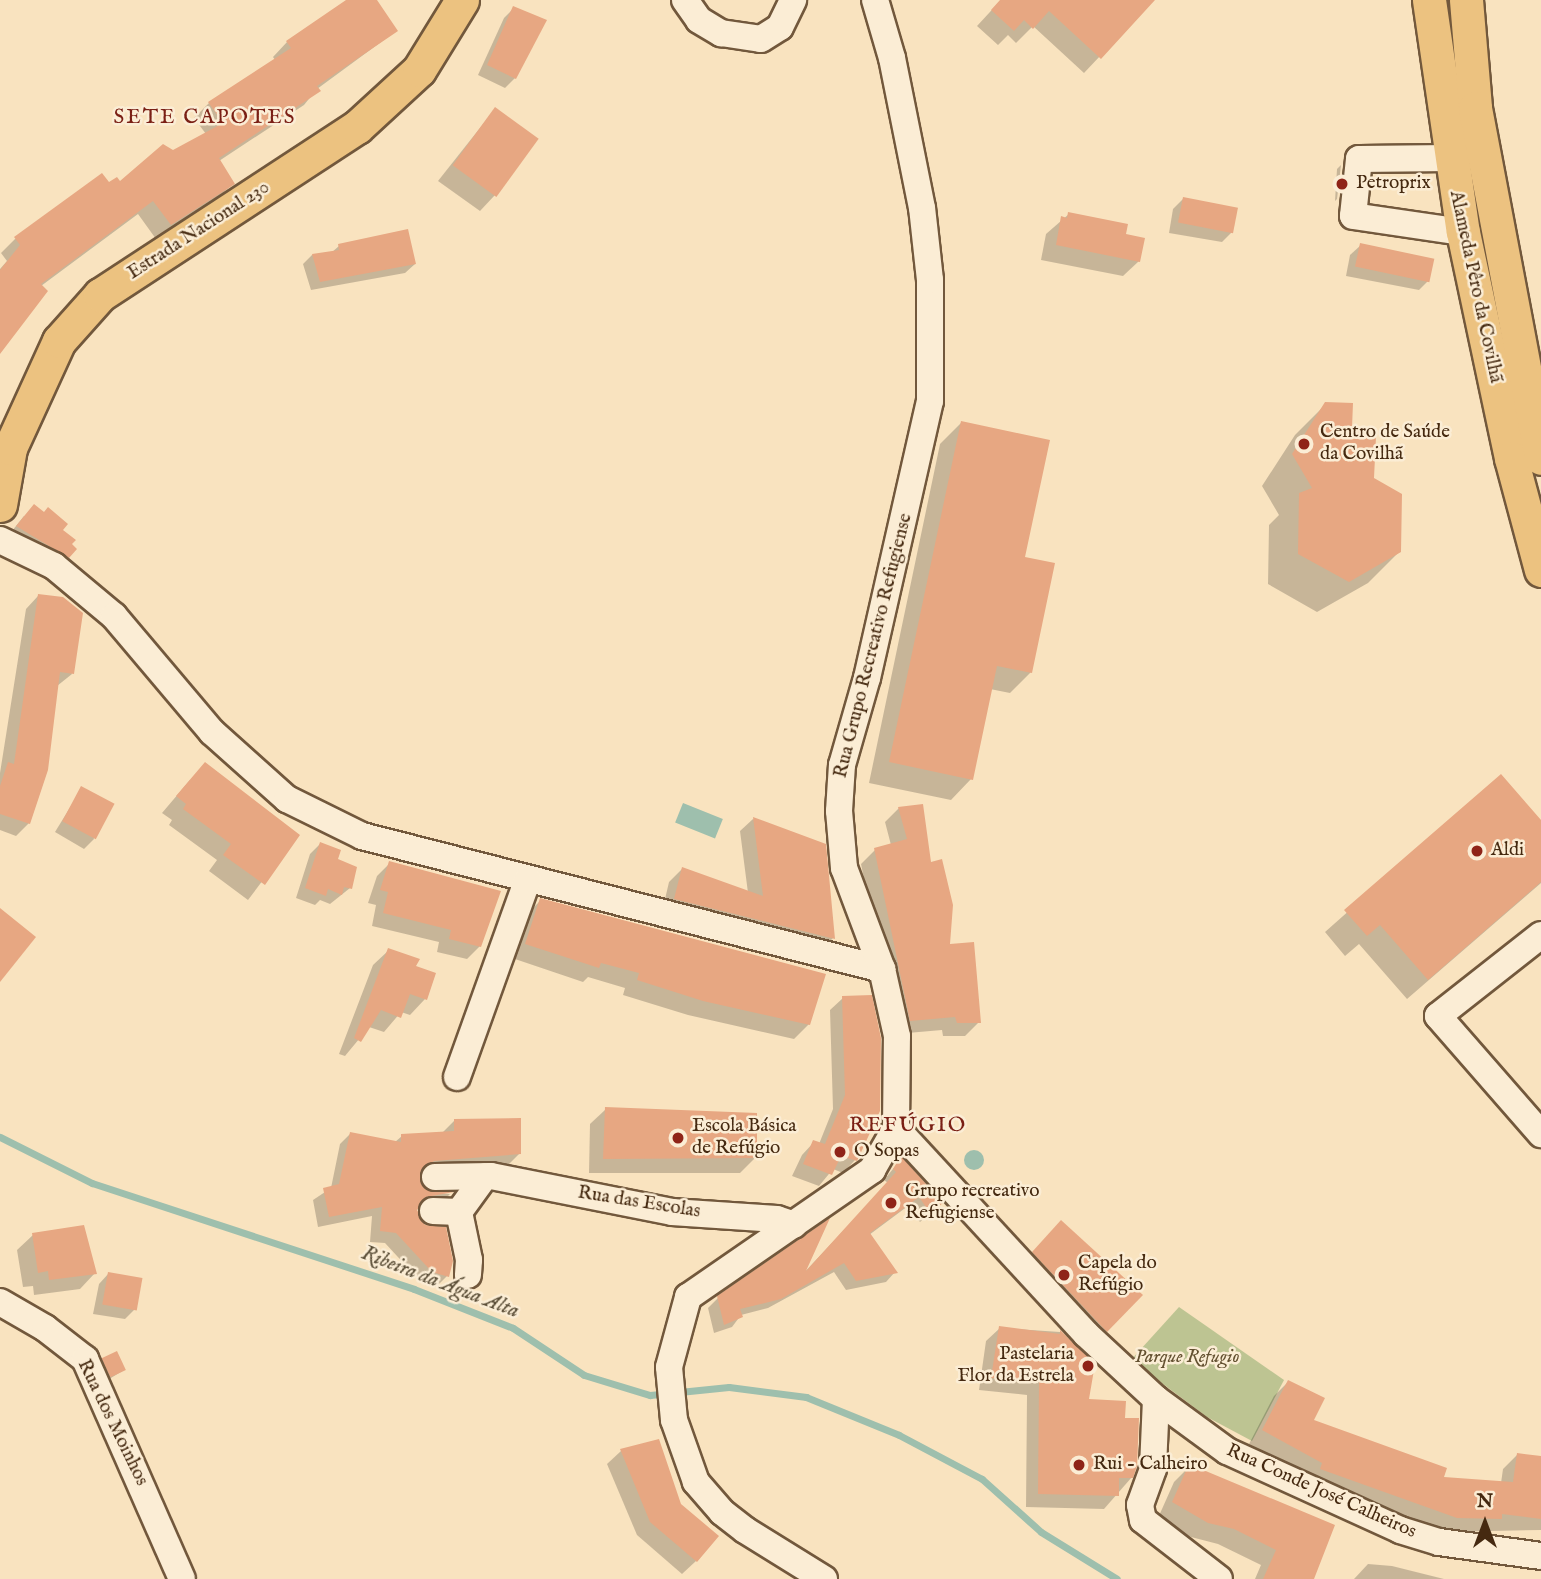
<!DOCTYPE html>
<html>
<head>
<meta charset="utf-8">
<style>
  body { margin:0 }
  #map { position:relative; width:1541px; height:1579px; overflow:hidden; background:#f9e3bf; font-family:"IM FELL English",serif }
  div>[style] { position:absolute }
  .green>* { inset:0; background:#bdc492 }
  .water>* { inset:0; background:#9ebfad; transform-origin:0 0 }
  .round { border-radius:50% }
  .shadow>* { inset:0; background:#0003 }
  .stream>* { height:7px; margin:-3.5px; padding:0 3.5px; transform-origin:3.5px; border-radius:3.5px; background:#9ebfad }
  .building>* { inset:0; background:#e7a782; transform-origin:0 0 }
  .roads { filter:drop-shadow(2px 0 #72583c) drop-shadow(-2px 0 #72583c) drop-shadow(0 2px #72583c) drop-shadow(0 -2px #72583c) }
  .minor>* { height:26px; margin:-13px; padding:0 13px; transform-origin:13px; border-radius:13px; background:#fbedd5 }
  .major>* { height:33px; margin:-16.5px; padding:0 16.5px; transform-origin:16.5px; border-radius:16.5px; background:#ecc280 }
  .dots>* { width:19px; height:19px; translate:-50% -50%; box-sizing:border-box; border:4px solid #fbedd5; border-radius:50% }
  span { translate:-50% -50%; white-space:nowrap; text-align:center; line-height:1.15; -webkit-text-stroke:5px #fbedd5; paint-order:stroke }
  .poi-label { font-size:19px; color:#452910 }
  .left { translate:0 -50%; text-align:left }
  .right { translate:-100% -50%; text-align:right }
  .street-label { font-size:19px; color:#452910 }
  .park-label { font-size:19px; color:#635030; font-style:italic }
  .neighbourhood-label { font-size:21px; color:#7a1f14; letter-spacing:2px }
  .water-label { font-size:21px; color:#5b4e37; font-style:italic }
  .north { position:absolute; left:1450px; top:1488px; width:70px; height:70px; -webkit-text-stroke:5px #fbedd5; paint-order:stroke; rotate:0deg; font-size:19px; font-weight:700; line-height:28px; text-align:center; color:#452910 }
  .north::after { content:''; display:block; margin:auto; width:24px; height:32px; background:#452910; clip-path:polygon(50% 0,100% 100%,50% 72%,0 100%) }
</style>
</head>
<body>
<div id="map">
  <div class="green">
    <i style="clip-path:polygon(1179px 1307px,1284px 1380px,1252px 1441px,1207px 1417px,1131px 1360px)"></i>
  </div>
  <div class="water">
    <i style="left:683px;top:803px;width:43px;height:21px;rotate:22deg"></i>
    <i class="round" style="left:964px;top:1150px;width:20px;height:20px"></i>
  </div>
  <div class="shadow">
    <i style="clip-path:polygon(349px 0,375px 0,396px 31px,317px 89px,304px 105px,219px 161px,233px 183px,218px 198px,156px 239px,138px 214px,41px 286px,0 351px,0 269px,7px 261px,1px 253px,15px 239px,206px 134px,194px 118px,209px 103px,275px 60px,273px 57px,287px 42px)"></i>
    <i style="clip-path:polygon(1001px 0,1153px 0,1084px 73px,1033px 26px,1016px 43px,1008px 35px,998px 45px,977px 26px)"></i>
    <i style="clip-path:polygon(514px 8px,515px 78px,505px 88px,478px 75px,504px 18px)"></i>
    <i style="clip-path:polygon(495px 109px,495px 195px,480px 211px,438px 181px)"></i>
    <i style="clip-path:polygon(1341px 165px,1337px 199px,1335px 201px,1337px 169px)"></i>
    <i style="clip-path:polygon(1183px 199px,1232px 232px,1222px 242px,1169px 233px,1173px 209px)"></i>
    <i style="clip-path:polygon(1069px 214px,1124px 235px,1139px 261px,1123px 276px,1041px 260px,1046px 234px)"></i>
    <i style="clip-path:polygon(1361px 245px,1429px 280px,1419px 290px,1346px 276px,1350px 255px)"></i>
    <i style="clip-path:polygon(339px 246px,415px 264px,405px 273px,311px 290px,303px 264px,312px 255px,331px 253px)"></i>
    <i style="clip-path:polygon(1326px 404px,1351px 430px,1399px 552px,1368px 583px,1317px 612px,1268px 584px,1269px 525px,1279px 515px,1262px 486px,1295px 435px)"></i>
    <i style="clip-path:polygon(961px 423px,1023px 558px,1031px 672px,1010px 693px,990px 689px,971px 779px,951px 800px,869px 783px,940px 444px)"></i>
    <i style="clip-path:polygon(24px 516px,61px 530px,69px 545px,68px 557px,58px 567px,8px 536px)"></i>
    <i style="clip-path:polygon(38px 596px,72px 674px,57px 686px,29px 823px,16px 836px,0 830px,0 773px,26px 609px)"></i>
    <i style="clip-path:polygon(1501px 776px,1541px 822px,1541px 883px,1407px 999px,1359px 944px,1345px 956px,1325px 932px)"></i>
    <i style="clip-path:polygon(190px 780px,297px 835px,248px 900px,209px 871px,217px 860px,169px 825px,172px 820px,162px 813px)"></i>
    <i style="clip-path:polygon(82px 788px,94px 839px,84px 849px,55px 832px)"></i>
    <i style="clip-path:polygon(899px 808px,929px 865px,948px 946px,979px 1022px,965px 1036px,943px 1036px,942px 1030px,896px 1034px,861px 864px,875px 850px,891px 845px,885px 822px)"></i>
    <i style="clip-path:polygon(753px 819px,824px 845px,833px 938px,820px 951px,662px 912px,669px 882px,682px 869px,748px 893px,740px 831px)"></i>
    <i style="clip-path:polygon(320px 844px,336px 859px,350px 888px,330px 904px,320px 900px,315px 905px,296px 898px,310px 854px)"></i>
    <i style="clip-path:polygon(390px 863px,480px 946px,467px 959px,437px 952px,439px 942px,372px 926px,376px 905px,368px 903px,377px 876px)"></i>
    <i style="clip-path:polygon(541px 900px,809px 1024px,794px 1039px,688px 1015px,623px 995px,625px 988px,588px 977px,583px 982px,512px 958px,526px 915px)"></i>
    <i style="clip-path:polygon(389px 950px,414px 967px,425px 999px,410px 1015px,401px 1012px,384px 1032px,369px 1027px,345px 1056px,339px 1054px,373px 965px)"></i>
    <i style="clip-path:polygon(843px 998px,855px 1160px,843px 1173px,833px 1169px,819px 1186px,792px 1176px,802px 1155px,814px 1142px,819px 1144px,833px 1109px,830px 1010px)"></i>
    <i style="clip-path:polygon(606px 1109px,755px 1158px,740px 1173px,589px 1173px,590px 1124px)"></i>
    <i style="clip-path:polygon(454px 1121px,520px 1153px,509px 1164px,419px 1173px,419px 1185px,426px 1192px,450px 1194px,441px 1203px,415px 1210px,447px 1276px,436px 1287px,421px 1282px,385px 1243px,370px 1242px,372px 1216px,318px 1227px,313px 1200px,331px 1188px,340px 1144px,351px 1133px,395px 1142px,402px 1136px,443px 1132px)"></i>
    <i style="clip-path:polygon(901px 1159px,941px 1202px,920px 1222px,908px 1206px,869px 1235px,895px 1272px,886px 1282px,846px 1290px,834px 1272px,768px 1308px,741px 1315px,732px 1327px,714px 1333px,708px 1308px,718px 1298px,801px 1276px,888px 1183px,884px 1180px)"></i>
    <i style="clip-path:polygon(33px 1235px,95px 1273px,80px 1289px,34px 1295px,33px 1286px,23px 1287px,17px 1250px)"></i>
    <i style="clip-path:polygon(1046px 1238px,1140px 1295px,1091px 1346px,1018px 1269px)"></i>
    <i style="clip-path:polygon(109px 1273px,135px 1309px,125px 1319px,93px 1314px,99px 1284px)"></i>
    <i style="clip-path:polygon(1000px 1328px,1060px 1332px,1087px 1401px,1123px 1420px,1132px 1477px,1104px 1509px,1026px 1507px,1027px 1395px,979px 1390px,986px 1341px)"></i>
    <i style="clip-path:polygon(103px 1360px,124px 1370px,106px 1381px,98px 1364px)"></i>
    <i style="clip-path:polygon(1288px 1382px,1312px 1421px,1442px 1478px,1501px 1483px,1503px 1469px,1517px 1455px,1541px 1458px,1541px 1530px,1442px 1532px,1307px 1483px,1309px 1477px,1249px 1444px,1274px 1396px)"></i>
    <i style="clip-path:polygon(658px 1441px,696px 1561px,682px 1574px,637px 1535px,607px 1464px,621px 1451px)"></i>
    <i style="clip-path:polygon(1190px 1466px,1312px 1579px,1255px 1579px,1261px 1565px,1218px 1544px,1191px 1537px,1158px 1518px,1174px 1482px)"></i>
    <i style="clip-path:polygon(1368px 1564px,1392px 1566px,1444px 1579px,1354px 1579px)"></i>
  </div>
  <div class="stream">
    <i style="left:0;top:1137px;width:103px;rotate:26.6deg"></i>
    <i style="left:92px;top:1183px;width:339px;rotate:18.2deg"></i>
    <i style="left:414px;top:1289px;width:106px;rotate:21.5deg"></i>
    <i style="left:513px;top:1328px;width:85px;rotate:33.5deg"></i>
    <i style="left:584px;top:1375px;width:69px;rotate:16.9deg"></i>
    <i style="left:650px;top:1395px;width:79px;rotate:-5.8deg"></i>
    <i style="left:729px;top:1387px;width:78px;rotate:7.4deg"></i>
    <i style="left:806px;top:1397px;width:100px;rotate:22.2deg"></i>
    <i style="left:899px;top:1435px;width:94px;rotate:27.9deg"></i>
    <i style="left:982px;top:1479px;width:79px;rotate:41.9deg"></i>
    <i style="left:1041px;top:1532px;width:89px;rotate:31.7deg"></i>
  </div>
  <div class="building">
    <i style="clip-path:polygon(346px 0,377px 0,398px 31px,317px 86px,321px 91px,219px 158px,235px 184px,171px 225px,153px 201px,41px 284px,48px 291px,0 354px,0 270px,20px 245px,14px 237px,102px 173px,109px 182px,117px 177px,120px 181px,163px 144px,173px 150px,223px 123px,208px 102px,291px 48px,286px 41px)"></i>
    <i style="clip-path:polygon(1000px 0,1155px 0,1101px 59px,1049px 11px,1033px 29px,1024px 20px,1014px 31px,991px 10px)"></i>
    <i style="clip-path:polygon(513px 6px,547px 20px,516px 79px,487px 65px)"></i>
    <i style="left:495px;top:107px;width:54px;height:72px;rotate:36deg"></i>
    <i style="left:1183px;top:197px;width:56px;height:26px;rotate:11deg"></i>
    <i style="clip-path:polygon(1068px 212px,1128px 224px,1126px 234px,1145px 238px,1140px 262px,1056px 245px,1061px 216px,1067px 218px)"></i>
    <i style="clip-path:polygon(408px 229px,416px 264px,320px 282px,312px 254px,339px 250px,338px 244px)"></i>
    <i style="left:1360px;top:243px;width:76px;height:24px;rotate:12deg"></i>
    <i style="clip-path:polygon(1325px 402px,1353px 403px,1352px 428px,1376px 437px,1374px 478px,1402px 494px,1401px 552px,1349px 582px,1298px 554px,1299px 493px,1312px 488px,1292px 454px)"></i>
    <i style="clip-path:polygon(961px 421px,1050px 440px,1025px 557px,1055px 563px,1032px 673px,997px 666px,973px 780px,889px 762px)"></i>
    <i style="clip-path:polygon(34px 504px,44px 512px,48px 507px,68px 524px,63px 530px,76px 540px,72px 544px,77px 549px,69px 558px,16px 526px)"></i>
    <i style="clip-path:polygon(38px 594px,63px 597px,83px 613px,74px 674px,60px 672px,48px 770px,30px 824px,0 814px,0 786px,8px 762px,14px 764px)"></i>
    <i style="clip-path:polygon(205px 762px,300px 835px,265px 885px,223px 855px,231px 844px,183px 809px,186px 804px,176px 796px)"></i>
    <i style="clip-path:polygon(1501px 774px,1541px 820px,1541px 882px,1428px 980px,1380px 925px,1367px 936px,1344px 910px)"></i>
    <i style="left:81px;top:786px;width:38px;height:40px;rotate:28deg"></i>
    <i style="clip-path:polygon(923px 804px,931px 862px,942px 859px,953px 905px,950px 944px,974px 942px,981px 1023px,957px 1023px,955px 1017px,910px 1021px,874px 848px,907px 839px,898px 807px)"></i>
    <i style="clip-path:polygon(753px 817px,826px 844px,835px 939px,674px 899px,682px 867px,763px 896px)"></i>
    <i style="clip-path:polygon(320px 842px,341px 850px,338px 859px,357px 867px,352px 889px,344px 887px,342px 895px,328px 889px,326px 896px,305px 888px)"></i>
    <i style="clip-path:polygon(389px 861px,501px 891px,481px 947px,449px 939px,451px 930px,383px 913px,388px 892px,380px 890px)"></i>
    <i style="clip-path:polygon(540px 898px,826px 974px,810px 1025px,703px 1001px,637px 980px,639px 973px,601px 963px,599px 968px,525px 944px)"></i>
    <i style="clip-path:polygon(0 908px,36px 937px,0 982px)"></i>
    <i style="clip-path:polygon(388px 948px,420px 959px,416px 966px,436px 973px,427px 1000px,410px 994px,401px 1018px,381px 1010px,361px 1042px,354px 1038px)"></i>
    <i style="clip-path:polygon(872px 995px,881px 1038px,880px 1111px,857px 1161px,841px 1156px,832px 1175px,803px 1164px,813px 1140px,825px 1144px,845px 1095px,842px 996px)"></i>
    <i style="clip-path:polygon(605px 1107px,757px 1113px,757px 1158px,603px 1159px)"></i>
    <i style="clip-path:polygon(521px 1118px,521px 1154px,434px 1161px,421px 1170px,421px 1184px,427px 1190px,454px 1192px,426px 1197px,417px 1210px,425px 1225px,446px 1227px,453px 1261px,449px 1277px,432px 1272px,396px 1233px,380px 1231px,382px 1207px,329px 1217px,323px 1188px,339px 1184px,350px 1132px,401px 1142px,401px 1134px,454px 1131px,454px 1119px)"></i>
    <i style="clip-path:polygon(901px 1156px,943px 1203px,930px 1213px,919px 1197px,870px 1233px,898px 1273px,856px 1281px,844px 1263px,781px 1299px,740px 1309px,743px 1317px,724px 1325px,717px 1296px,830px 1218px,806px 1271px,896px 1172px,893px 1169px)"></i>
    <i style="clip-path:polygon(1061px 1220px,1143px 1295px,1107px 1332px,1032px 1252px)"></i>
    <i style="clip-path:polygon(84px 1225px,97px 1274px,49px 1280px,48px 1271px,38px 1273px,32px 1233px)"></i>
    <i style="left:108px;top:1272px;width:35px;height:33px;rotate:10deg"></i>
    <i style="clip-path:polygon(999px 1326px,1060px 1334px,1060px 1330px,1095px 1364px,1089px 1399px,1126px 1401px,1125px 1418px,1139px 1418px,1137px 1466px,1133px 1478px,1119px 1478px,1119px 1496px,1038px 1494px,1039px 1382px,991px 1378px)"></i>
    <i style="left:117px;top:1351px;width:21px;height:17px;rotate:65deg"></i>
    <i style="clip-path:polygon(1288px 1380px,1325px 1398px,1314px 1420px,1447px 1468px,1444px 1477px,1513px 1482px,1517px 1453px,1541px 1456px,1541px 1519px,1502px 1514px,1502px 1519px,1457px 1518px,1320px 1469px,1322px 1463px,1262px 1430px)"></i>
    <i style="clip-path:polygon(659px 1439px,681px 1504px,719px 1536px,697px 1562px,650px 1522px,620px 1449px)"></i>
    <i style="clip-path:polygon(1189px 1464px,1335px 1525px,1314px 1579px,1263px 1579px,1276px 1550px,1234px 1529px,1208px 1523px,1172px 1502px)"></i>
  </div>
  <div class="roads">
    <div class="minor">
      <i style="left:685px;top:0;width:24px;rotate:55deg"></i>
      <i style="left:699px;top:20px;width:26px;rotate:31deg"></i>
      <i style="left:721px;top:33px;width:40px;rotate:8.5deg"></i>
      <i style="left:761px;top:39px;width:22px;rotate:-32deg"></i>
      <i style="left:780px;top:27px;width:30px;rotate:-64deg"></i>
      <i style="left:1449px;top:158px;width:90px;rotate:179.4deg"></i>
      <i style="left:1359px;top:159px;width:57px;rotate:96deg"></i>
      <i style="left:1353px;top:216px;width:111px;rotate:8.3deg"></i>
      <i style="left:0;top:540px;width:60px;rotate:25.7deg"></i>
      <i style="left:54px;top:566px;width:78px;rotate:39.8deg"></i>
      <i style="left:114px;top:616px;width:152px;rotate:49.8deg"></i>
      <i style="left:212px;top:732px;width:101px;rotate:41.8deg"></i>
      <i style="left:287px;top:799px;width:84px;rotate:26.3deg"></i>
      <i style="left:362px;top:836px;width:537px;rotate:14.35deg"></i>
      <i style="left:1541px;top:935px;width:131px;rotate:141.8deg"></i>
      <i style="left:1438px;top:1016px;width:157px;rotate:48.9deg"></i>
      <i style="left:457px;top:1077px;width:210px;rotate:-70.3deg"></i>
      <i style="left:896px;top:1128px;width:280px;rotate:47.3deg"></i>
      <i style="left:1086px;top:1334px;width:96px;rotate:42.9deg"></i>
      <i style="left:1156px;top:1399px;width:88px;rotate:36.2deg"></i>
      <i style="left:1227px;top:1451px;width:190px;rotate:24.5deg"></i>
      <i style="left:1400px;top:1530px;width:41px;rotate:17.1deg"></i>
      <i style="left:1439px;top:1542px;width:103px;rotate:7.8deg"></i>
      <i style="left:435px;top:1177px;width:56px;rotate:-1deg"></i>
      <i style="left:491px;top:1176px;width:185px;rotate:11.2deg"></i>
      <i style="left:672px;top:1212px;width:105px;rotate:3.8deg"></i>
      <i style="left:777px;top:1219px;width:18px;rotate:19deg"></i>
      <i style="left:433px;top:1211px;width:26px;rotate:2deg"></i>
      <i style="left:459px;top:1212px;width:44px;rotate:-54.2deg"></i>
      <i style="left:459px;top:1212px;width:49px;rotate:78.2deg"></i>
      <i style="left:469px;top:1260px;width:15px;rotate:94deg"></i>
      <i style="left:0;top:1302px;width:52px;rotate:30deg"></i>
      <i style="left:45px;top:1328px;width:51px;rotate:37.8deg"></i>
      <i style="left:85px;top:1359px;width:240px;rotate:66.2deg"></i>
      <i style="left:1156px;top:1399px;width:70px;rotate:92.5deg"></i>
      <i style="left:1153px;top:1469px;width:38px;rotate:110deg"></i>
      <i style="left:1140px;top:1505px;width:15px;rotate:79deg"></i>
      <i style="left:1143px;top:1520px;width:96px;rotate:37.8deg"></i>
      <i style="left:824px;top:1579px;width:93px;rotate:-148.2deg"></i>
      <i style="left:745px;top:1530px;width:29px;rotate:-142deg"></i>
      <i style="left:722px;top:1512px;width:40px;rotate:-131deg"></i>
      <i style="left:696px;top:1482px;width:66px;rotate:-109.5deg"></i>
      <i style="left:674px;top:1420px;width:53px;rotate:-95.4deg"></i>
      <i style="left:669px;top:1367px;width:73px;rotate:-74.8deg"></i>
      <i style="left:688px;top:1297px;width:224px;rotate:-34.6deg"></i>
      <i style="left:872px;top:1170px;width:48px;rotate:-60.3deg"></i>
      <i style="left:896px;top:1128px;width:92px;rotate:-89.4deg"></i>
      <i style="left:897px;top:1036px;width:69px;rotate:-102.6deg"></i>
      <i style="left:882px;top:969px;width:108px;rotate:-110.6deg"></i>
      <i style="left:844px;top:868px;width:57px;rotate:-95deg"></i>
      <i style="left:839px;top:811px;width:46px;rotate:-86.3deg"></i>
      <i style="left:842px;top:765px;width:91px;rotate:-74deg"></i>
      <i style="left:867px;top:678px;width:284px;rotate:-77.2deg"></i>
      <i style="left:930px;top:401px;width:121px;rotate:-90deg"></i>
      <i style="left:930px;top:280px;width:72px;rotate:-96.3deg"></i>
      <i style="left:922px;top:208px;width:153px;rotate:-101.3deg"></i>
      <i style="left:892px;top:58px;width:60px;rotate:-106.3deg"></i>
    </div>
    <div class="major">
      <i style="left:1429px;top:0;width:234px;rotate:81.7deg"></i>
      <i style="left:1463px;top:232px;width:231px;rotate:78deg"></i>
      <i style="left:1511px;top:458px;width:116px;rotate:75deg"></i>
      <i style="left:1466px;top:0;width:108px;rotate:85.2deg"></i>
      <i style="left:1475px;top:108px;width:356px;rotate:79.3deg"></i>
      <i style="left:0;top:505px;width:58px;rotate:-80deg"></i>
      <i style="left:10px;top:448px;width:118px;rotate:-65.4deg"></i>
      <i style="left:59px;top:341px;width:62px;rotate:-48.3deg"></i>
      <i style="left:100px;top:295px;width:307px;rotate:-33.2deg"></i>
      <i style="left:357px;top:127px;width:84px;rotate:-42.6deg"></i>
      <i style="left:419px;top:70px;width:82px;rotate:-58.4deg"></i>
    </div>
  </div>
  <div class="dots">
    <i style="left:1342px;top:184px;background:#8f2418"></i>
    <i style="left:1304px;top:444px;background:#8f2418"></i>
    <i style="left:1477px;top:851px;background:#8f2418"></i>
    <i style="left:678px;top:1138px;background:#8f2418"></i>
    <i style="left:840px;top:1152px;background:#8f2418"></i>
    <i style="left:891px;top:1203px;background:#8f2418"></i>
    <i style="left:1064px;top:1275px;background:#8f2418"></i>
    <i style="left:1088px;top:1366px;background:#8f2418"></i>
    <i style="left:1079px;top:1465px;background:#8f2418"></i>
  </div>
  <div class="poi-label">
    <span class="left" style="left:1356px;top:184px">Petroprix</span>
    <span class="left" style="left:1320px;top:444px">Centro de Saúde<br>da Covilhã</span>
    <span class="left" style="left:1491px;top:851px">Aldi</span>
    <span class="left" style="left:692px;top:1138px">Escola Básica<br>de Refúgio</span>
    <span class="left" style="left:854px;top:1152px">O Sopas</span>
    <span class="left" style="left:905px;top:1203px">Grupo recreativo<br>Refugiense</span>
    <span class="left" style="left:1078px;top:1275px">Capela do<br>Refúgio</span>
    <span class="right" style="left:1074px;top:1366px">Pastelaria<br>Flor da Estrela</span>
    <span class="left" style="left:1093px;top:1465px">Rui - Calheiro</span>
  </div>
  <div class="street-label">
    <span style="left:199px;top:231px;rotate:-33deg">Estrada Nacional 230</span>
    <span style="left:1475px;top:287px;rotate:78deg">Alameda Pêro da Covilhã</span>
    <span style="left:874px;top:646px;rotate:-76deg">Rua Grupo Recreativo Refugiense</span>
    <span style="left:639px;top:1203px;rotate:9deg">Rua das Escolas</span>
    <span style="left:112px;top:1423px;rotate:64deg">Rua dos Moinhos</span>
    <span style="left:1321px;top:1492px;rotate:24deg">Rua Conde José Calheiros</span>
  </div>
  <div class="park-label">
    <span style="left:1187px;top:1358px">Parque Refugio</span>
  </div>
  <div class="neighbourhood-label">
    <span style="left:205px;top:118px">SETE CAPOTES</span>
    <span style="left:908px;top:1126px">REFÚGIO</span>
  </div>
  <div class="water-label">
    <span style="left:440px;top:1283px;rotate:21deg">Ribeira da Água Alta</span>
  </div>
  <div class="north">N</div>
</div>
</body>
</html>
